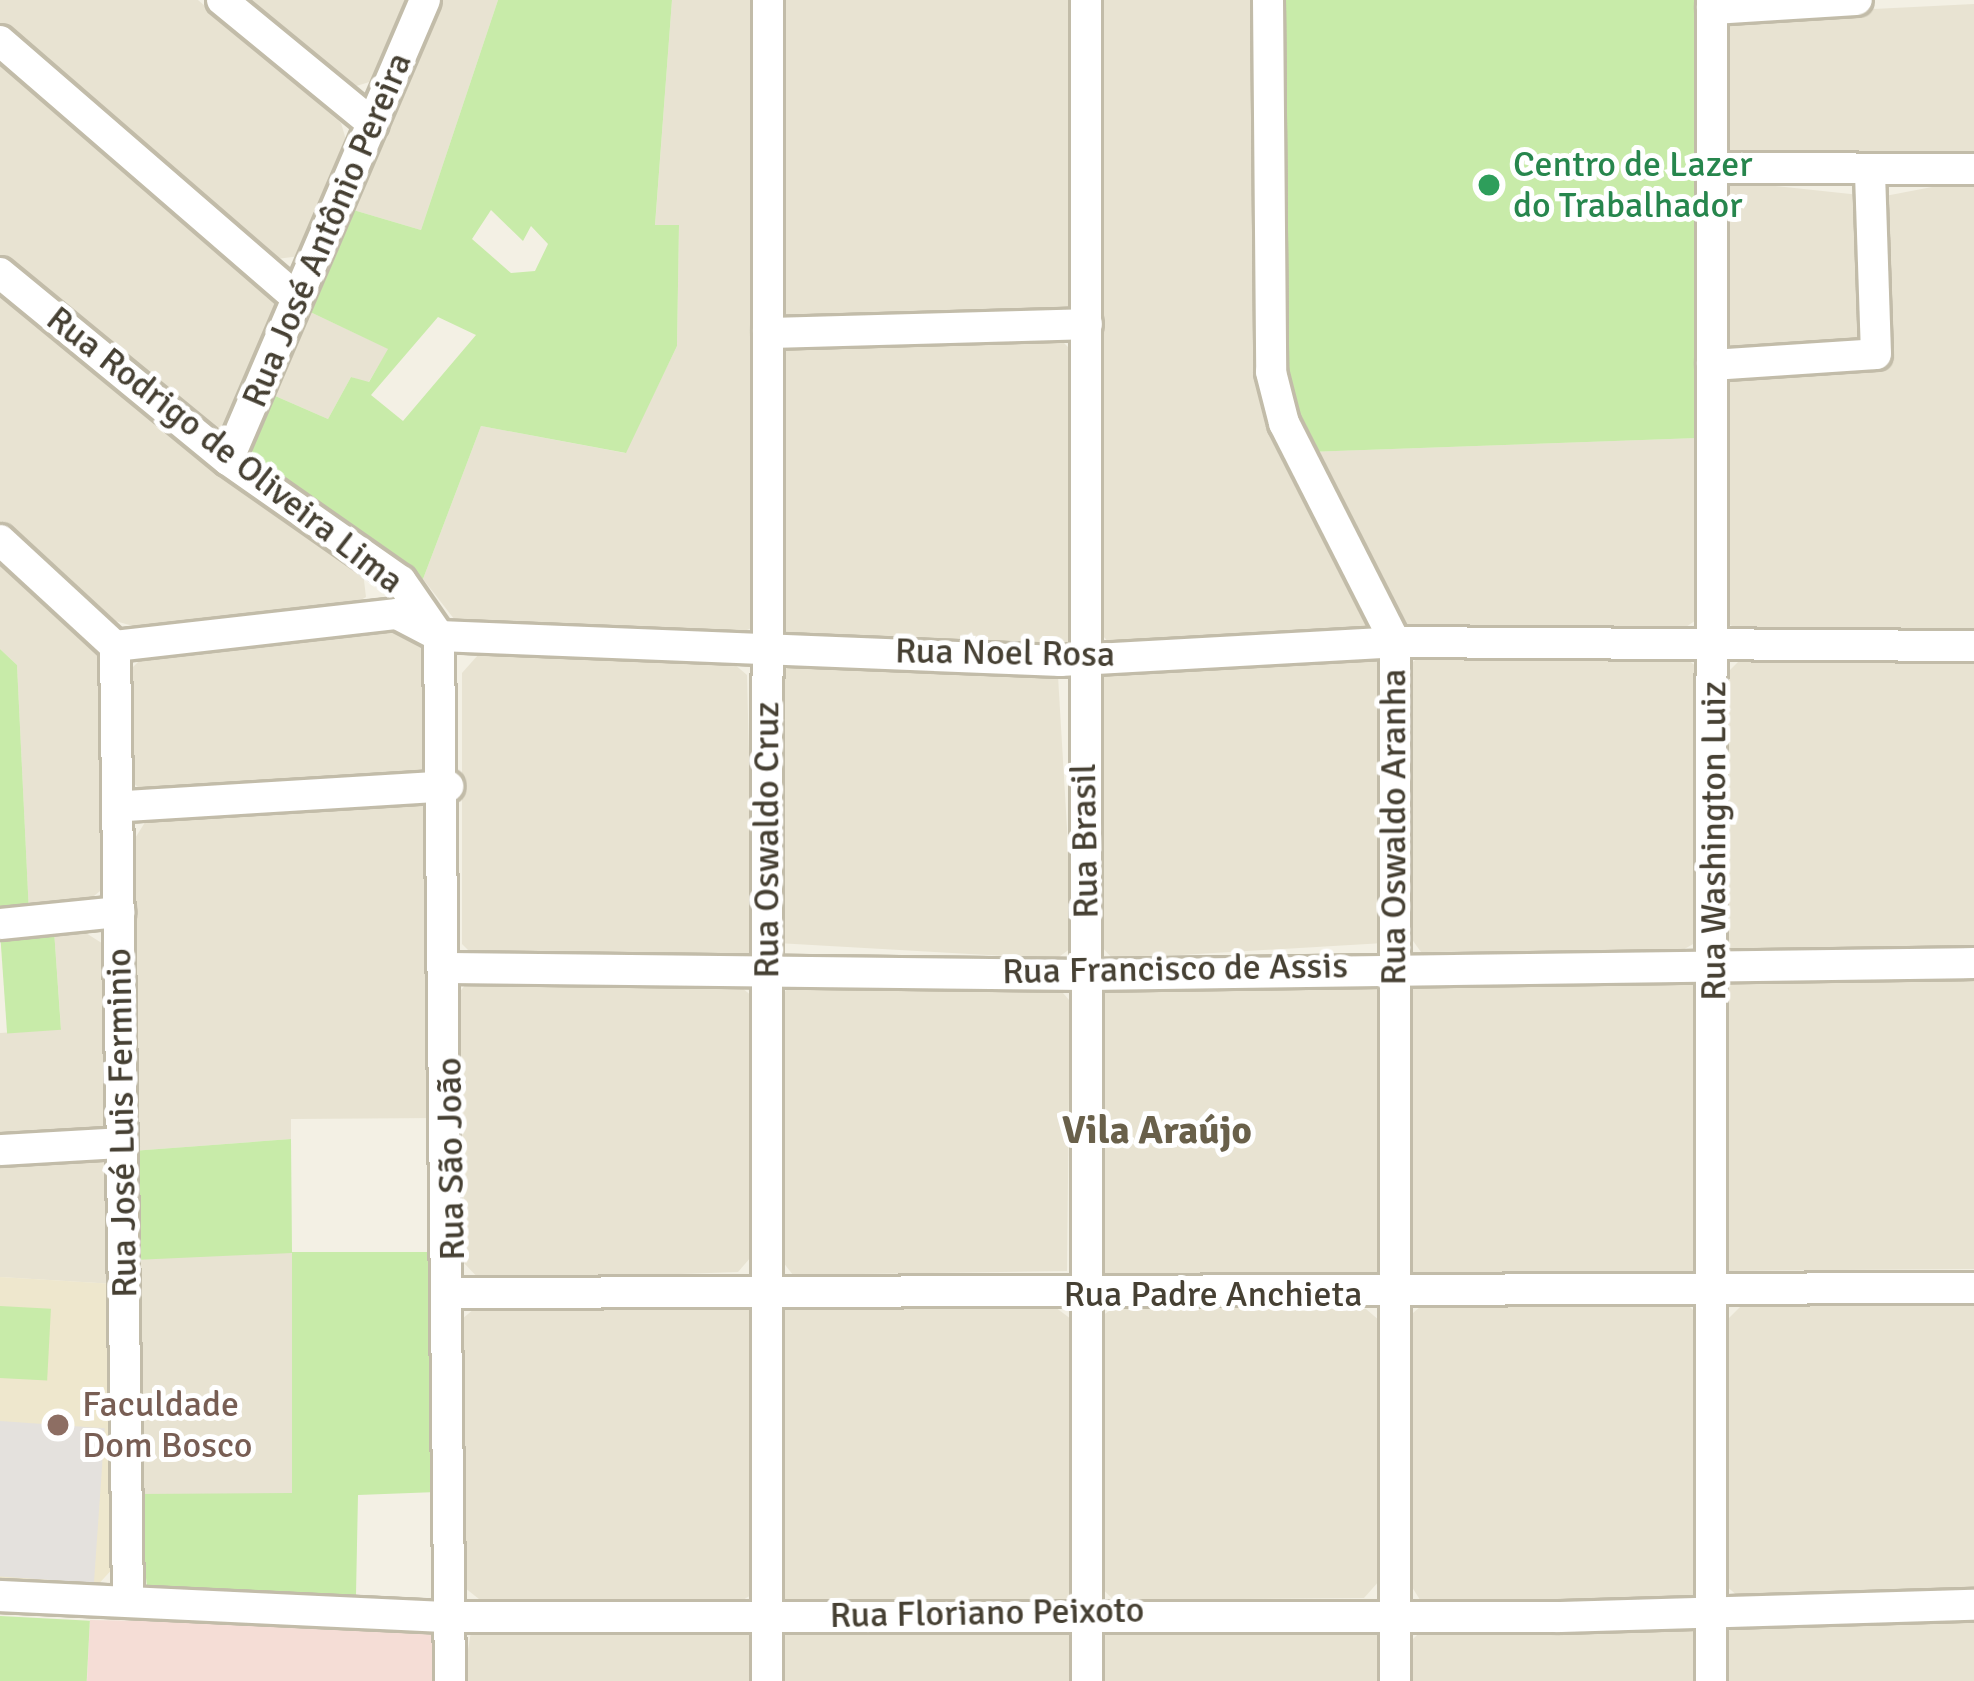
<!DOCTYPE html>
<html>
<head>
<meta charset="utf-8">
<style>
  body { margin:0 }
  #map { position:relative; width:1974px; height:1681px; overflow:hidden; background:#f3f0e4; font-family:Signika,sans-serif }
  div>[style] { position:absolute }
  .residential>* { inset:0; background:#e8e3d2; transform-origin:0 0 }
  .education>* { inset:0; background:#eee7cd }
  .medical>* { inset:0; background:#f5ddd6 }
  .green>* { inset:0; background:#c8eba9; transform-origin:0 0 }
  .parking>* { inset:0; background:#e4e1dd; transform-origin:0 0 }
  .roads { filter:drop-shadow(3px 0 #c2bca9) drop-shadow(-3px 0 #c2bca9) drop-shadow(0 3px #c2bca9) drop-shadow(0 -3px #c2bca9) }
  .minor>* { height:30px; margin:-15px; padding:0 15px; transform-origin:15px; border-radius:15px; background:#fff }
  .dots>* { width:33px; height:33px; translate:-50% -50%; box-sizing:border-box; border:6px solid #fff; border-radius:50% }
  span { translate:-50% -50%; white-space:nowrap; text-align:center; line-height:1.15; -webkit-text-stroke:10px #fff; paint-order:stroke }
  .leisure-label { font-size:36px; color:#27864d }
  .left { translate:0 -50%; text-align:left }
  .street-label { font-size:36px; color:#464033 }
  .education-label { font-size:36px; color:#785e54 }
  .neighbourhood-label { font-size:39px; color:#69604a; font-weight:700 }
</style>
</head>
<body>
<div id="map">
  <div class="residential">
    <i style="clip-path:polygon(0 0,198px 0,341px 123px,347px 143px,300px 256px,269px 260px,0 25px)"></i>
    <i style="clip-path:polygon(242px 0,408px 0,376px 80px,353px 87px)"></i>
    <i style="clip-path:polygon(439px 0,498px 0,421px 230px,350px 209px)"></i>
    <i style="clip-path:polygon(672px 0,759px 0,754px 627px,733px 636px,458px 624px,423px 579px,481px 426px,625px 453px,677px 346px,679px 226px,655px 226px)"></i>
    <i style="clip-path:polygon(779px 0,1071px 0,1072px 308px,793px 324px,778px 311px)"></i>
    <i style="clip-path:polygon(1098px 0,1258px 0,1265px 373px,1369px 629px,1110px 644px,1096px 628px)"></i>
    <i style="clip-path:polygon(1974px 4px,1974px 158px,1732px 157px,1721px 144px,1722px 26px,1734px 16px)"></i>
    <i style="clip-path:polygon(0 57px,269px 288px,277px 309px,231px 424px,204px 431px,0 262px)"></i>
    <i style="clip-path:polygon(1974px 179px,1974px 630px,1737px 630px,1723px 619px,1719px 386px,1731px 373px,1876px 362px,1885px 196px)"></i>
    <i style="clip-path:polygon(1728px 181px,1860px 195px,1864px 339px,1853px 349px,1730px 353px,1721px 343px,1719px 190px)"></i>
    <i style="clip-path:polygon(0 293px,363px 572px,366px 597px,343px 610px,133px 626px,101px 617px,0 522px)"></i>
    <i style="clip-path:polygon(306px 310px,389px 349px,368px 383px,351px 377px,328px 419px,273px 395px)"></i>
    <i style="clip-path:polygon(1059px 338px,1071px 350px,1073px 639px,1059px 649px,789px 637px,779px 625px,775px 362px,786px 350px)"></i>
    <i style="clip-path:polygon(1698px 438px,1699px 618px,1683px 629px,1410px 633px,1308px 452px)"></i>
    <i style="clip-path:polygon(0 558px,100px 658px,106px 886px,88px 901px,29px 913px,17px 665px,0 649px)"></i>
    <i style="clip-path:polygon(393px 628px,432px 647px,428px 778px,146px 794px,131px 781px,125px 675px,147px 653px)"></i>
    <i style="clip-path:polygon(1365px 651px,1382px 660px,1384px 943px,1113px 959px,1098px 943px,1093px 678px,1108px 664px)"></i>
    <i style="clip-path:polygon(1679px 653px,1697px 667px,1700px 940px,1681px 951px,1421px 952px,1411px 938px,1409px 665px,1422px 655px)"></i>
    <i style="clip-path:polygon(478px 655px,726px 657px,747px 675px,754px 951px,734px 964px,477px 959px,462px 944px,462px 673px)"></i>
    <i style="clip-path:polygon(1745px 655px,1974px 657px,1974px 951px,1733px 953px,1724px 942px,1729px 671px)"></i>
    <i style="clip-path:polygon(798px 662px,1058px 676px,1074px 946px,1056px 959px,777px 943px,779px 673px)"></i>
    <i style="clip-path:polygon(423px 795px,432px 806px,439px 1118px,291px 1119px,291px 1139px,132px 1151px,132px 843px,149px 816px)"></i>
    <i style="clip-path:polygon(78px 928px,108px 947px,110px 1122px,94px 1136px,0 1141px,0 1033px,61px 1029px,54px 930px)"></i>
    <i style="clip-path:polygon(1687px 975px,1699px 985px,1701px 1274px,1420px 1284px,1403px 1273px,1407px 984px)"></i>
    <i style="clip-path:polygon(1739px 978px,1974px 978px,1974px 1269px,1728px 1271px,1725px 988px)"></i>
    <i style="clip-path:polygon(470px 979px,735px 982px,753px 997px,751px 1257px,738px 1272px,481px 1281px,463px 1262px,458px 994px)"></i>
    <i style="clip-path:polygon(793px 983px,1056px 985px,1070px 1001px,1067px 1271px,793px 1275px,779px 1257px,781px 996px)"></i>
    <i style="clip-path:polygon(1383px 984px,1382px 1277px,1109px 1286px,1096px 1273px,1096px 997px,1105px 987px)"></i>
    <i style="clip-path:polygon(103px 1159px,115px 1172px,115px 1284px,0 1277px,0 1163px)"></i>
    <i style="left:292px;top:1252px;width:242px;height:158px;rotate:90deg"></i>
    <i style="clip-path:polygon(736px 1298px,753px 1313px,753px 1594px,736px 1604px,479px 1599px,460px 1584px,462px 1319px,480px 1304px)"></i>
    <i style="clip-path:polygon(1974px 1298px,1974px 1592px,1739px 1597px,1725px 1585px,1728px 1319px,1741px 1306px)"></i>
    <i style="clip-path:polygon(1683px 1300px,1697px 1314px,1697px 1593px,1678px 1603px,1422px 1603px,1407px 1579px,1404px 1321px,1421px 1306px)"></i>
    <i style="clip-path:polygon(787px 1302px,1055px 1307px,1071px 1319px,1076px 1592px,1059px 1604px,791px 1605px,780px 1595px,776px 1317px)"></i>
    <i style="clip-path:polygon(1115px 1307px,1366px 1309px,1380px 1321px,1380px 1580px,1364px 1598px,1114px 1600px,1097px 1584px,1096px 1320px)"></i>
    <i style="clip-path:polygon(1974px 1614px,1974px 1681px,1723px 1681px,1722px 1638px,1737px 1623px)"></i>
    <i style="clip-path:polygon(1113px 1619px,1370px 1620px,1383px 1636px,1383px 1681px,1097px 1681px,1097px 1634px)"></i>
    <i style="clip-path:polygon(1061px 1621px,1073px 1633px,1074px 1681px,775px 1681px,785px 1627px)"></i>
    <i style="clip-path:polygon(743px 1622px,756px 1634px,756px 1681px,463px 1681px,472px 1625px)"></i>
    <i style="clip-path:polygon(1686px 1625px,1700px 1634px,1700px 1681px,1406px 1681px,1405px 1647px,1420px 1632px)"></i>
  </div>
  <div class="education">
    <i style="clip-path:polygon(0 1277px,115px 1284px,115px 1566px,95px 1588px,0 1584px)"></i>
  </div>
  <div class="medical">
    <i style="clip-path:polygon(90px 1620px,425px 1626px,436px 1641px,436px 1681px,87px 1681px)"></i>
  </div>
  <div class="green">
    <i style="clip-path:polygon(evenodd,498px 0,672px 0,655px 225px,679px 225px,677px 346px,626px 453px,481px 426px,423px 579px,249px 454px,273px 395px,328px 419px,351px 377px,369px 382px,388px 349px,306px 310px,350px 209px,421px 230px,498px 0,491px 210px,523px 241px,531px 226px,548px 244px,535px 271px,511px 273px,472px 239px,491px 210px,498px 0,438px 317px,476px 335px,403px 421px,371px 395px,438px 317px)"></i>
    <i style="clip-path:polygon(1280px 0,1697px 0,1698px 438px,1308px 452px,1282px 370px)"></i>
    <i style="clip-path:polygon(0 649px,17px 665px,29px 913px,0 918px)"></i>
    <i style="left:54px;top:930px;width:100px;height:54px;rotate:86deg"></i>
    <i style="clip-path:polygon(291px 1139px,292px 1252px,440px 1252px,437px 1492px,358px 1495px,356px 1595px,147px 1587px,137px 1494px,292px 1493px,292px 1253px,134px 1260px,132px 1151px)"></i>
    <i style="left:0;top:1306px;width:51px;height:72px;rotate:3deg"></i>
    <i style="left:0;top:1616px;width:90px;height:65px;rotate:3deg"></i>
  </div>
  <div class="parking">
    <i style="left:0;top:1421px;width:105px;height:155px;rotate:4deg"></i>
  </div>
  <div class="roads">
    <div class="minor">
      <i style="left:222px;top:0;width:195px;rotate:39.4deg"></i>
      <i style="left:1086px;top:0;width:1681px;rotate:89.97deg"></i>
      <i style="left:1268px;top:0;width:372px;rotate:89.5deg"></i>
      <i style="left:1271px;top:372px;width:53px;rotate:75.7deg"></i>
      <i style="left:1284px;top:423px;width:246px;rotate:63.1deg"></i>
      <i style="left:1395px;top:642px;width:1039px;rotate:90deg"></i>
      <i style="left:1712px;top:9px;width:145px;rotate:-3.6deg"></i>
      <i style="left:0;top:41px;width:391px;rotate:40.9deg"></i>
      <i style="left:1711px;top:168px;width:263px;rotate:0.2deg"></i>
      <i style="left:0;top:273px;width:295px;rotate:39.4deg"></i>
      <i style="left:228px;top:460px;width:211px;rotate:35deg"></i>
      <i style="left:401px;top:581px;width:67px;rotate:55.4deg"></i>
      <i style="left:439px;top:636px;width:1045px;rotate:89.4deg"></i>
      <i style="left:768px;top:333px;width:319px;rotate:-1.6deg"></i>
      <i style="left:1712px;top:365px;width:164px;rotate:-3.8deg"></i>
      <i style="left:1876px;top:354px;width:178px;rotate:-91.9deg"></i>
      <i style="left:228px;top:460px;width:500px;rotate:-66.82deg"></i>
      <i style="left:0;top:540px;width:156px;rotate:42.7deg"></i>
      <i style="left:115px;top:646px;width:284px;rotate:-6.5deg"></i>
      <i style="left:397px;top:614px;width:47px;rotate:27.6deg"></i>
      <i style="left:439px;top:636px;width:622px;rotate:2.31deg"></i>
      <i style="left:1060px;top:661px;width:336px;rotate:-3.2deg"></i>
      <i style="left:1395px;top:642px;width:579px;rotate:0.4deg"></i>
      <i style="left:115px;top:646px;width:955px;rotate:89.22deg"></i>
      <i style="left:125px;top:806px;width:324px;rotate:-3.5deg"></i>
      <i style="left:0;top:924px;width:120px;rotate:-5.8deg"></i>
      <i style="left:449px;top:968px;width:637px;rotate:0.63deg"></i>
      <i style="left:1086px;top:975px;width:888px;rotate:-0.77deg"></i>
      <i style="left:0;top:1150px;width:122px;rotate:-3.3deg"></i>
      <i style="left:452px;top:1293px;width:1522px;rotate:-0.19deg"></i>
      <i style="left:0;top:1596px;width:451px;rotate:2.7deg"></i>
      <i style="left:451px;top:1617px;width:1108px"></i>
      <i style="left:1559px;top:1617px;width:415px;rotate:-1.7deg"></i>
      <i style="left:767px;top:1681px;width:1681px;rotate:-89.97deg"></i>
      <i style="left:1711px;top:1681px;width:1681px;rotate:-89.97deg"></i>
    </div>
  </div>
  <div class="dots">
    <i style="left:1489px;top:185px;background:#2e9e5b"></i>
    <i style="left:58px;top:1425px;background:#8d6e63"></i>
  </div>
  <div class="leisure-label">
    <span class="left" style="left:1513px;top:185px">Centro de Lazer<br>do Trabalhador</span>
  </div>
  <div class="street-label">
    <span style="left:327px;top:230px;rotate:-67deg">Rua José Antônio Pereira</span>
    <span style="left:225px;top:450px;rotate:38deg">Rua Rodrigo de Oliveira Lima</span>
    <span style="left:1005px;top:653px;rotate:1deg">Rua Noel Rosa</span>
    <span style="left:1394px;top:827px;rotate:-90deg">Rua Oswaldo Aranha</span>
    <span style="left:767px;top:840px;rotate:-90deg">Rua Oswaldo Cruz</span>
    <span style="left:1085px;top:841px;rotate:-91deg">Rua Brasil</span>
    <span style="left:1714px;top:841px;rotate:-90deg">Rua Washington Luiz</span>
    <span style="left:1175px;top:969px;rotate:-1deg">Rua Francisco de Assis</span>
    <span style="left:122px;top:1123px;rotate:-91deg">Rua José Luis Ferminio</span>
    <span style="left:451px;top:1159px;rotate:-91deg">Rua São João</span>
    <span style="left:1213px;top:1295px">Rua Padre Anchieta</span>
    <span style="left:987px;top:1613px;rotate:-1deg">Rua Floriano Peixoto</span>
  </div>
  <div class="education-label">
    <span class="left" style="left:82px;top:1425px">Faculdade<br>Dom Bosco</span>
  </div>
  <div class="neighbourhood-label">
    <span style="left:1157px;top:1130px">Vila Araújo</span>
  </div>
</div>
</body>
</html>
